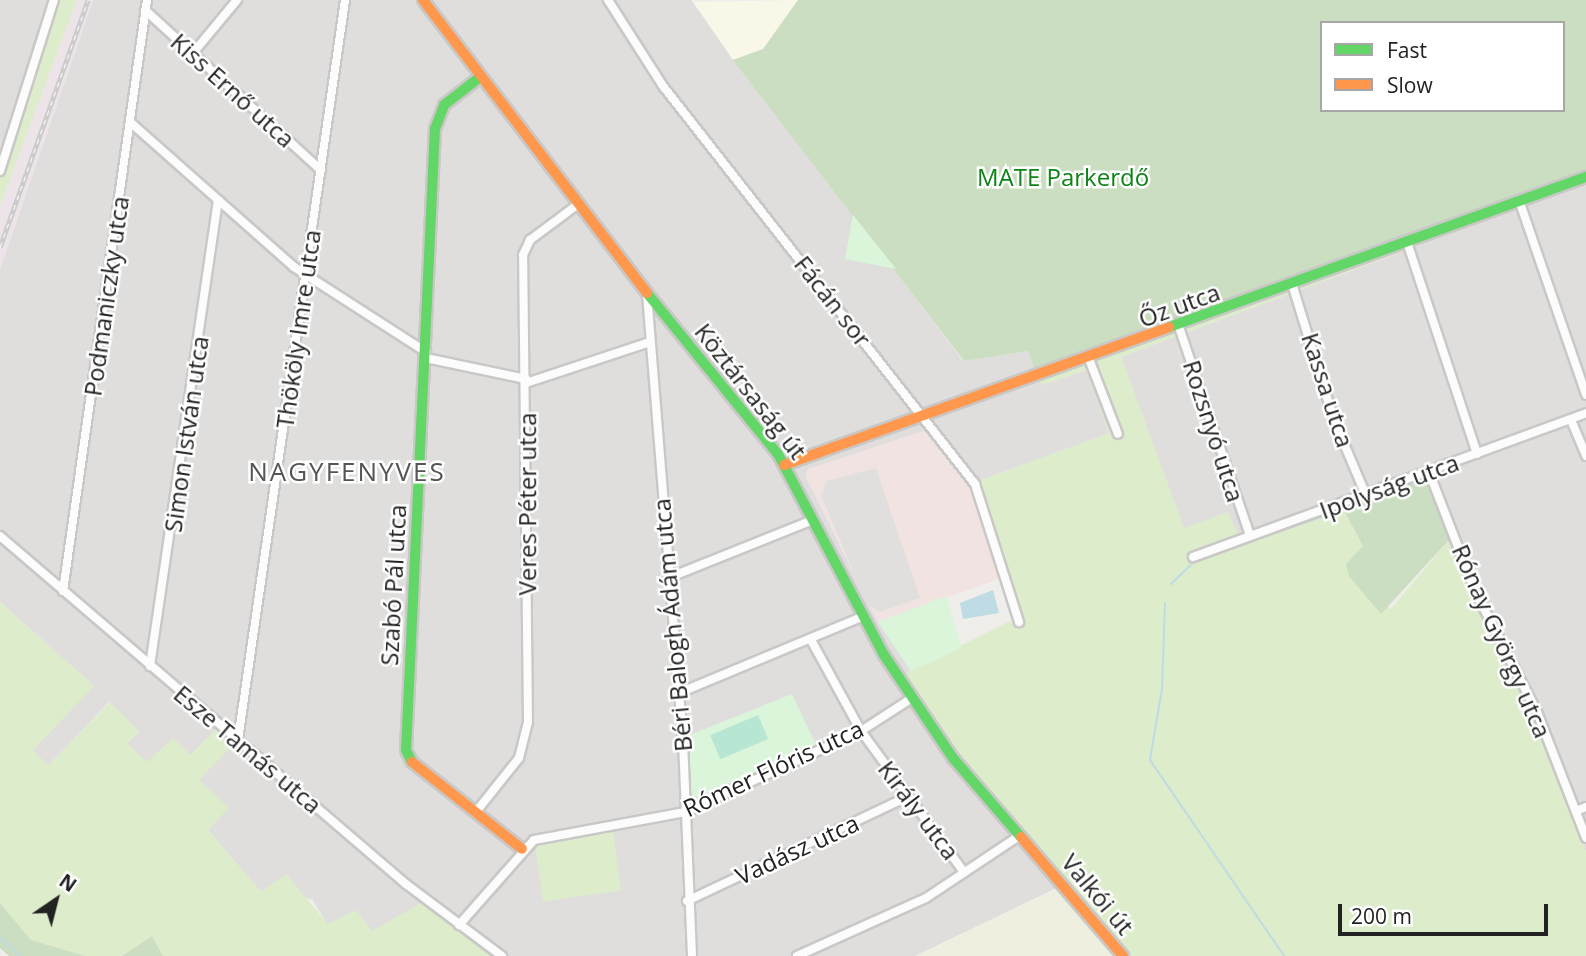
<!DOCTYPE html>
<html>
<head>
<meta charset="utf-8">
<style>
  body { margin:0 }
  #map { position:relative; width:1586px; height:956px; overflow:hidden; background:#f0eeeb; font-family:"Open Sans",sans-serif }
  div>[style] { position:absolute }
  .residential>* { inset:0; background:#dfdedc }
  .commercial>* { inset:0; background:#f1e3e1 }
  .industrial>* { inset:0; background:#ede4e9 }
  .education>* { inset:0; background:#f8f7e8 }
  .farmland>* { inset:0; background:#efefdf }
  .grass>* { inset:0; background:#ddeccb; transform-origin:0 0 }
  .forest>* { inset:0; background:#cbdec1 }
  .park>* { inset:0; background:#daf5da }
  .pitch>* { inset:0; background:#b7e6d2; transform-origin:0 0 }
  .parking>* { inset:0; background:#e0dfde }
  .water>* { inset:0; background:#bfdbe3 }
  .stream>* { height:2px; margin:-1px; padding:0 1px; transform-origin:1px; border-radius:1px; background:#bfdbe3 }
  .roads { filter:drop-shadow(2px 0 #c9c8c7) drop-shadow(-2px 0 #c9c8c7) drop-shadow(0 2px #c9c8c7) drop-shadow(0 -2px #c9c8c7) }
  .street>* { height:8px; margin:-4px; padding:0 4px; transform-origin:4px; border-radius:4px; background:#fdfcfc }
  .fast>* { height:10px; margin:-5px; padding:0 5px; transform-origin:5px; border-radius:5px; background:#63d668 }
  .slow>* { height:10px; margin:-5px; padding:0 5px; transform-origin:5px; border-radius:5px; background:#ff974d }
  .rail>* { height:4.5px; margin-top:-2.25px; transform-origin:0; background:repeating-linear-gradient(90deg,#fff 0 5px,#ccc 0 10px); box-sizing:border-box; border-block:2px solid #ccc }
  span { translate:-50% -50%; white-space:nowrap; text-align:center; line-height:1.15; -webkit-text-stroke:5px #fff; paint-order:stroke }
  .street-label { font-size:24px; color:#222 }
  .park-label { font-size:24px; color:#0c8416 }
  .neighbourhood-label { font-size:26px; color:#555; letter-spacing:2px }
  .legend { position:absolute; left:1320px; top:21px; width:245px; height:91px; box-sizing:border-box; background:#fff; border:2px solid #a7a7a7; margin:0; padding:9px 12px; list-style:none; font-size:21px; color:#222 }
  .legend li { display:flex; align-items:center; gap:14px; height:35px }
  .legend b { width:35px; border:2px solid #a7a7a7 }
  .north { position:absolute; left:21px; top:865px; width:70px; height:70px; -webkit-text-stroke:5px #fff; paint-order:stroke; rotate:35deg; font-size:19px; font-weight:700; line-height:28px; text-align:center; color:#222 }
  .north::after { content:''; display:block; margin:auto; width:24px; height:32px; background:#222; clip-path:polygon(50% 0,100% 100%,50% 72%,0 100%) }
  .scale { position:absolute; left:1338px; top:904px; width:210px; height:32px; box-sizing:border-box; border:4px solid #222; border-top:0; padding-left:9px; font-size:21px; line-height:24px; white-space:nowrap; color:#222; -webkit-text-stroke:5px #fff; paint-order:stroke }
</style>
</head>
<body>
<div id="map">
  <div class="residential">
    <i style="clip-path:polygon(0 0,49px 0,0 155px)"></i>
    <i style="clip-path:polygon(93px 0,691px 0,963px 361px,1028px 351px,1042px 385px,1086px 370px,1110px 433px,973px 483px,808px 469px,806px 477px,878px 622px,911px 671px,904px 674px,962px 758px,1069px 882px,915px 956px,497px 956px,328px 925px,312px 899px,261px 892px,208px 830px,198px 781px,216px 729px,191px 755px,147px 763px,127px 743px,139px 732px,109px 702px,48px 766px,32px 750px,94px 686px,0 602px,0 269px)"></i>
    <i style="clip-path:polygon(1586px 183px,1586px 852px,1546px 742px,1475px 602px,1432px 488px,1242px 542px,1184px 529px,1121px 357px)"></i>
  </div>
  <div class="commercial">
    <i style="clip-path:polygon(926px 430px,973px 483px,1002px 578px,878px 622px,806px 477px,808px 469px)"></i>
  </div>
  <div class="industrial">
    <i style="clip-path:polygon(77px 0,93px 0,0 269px,0 206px)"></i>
  </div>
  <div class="education">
    <i style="clip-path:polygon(798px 0,763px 49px,733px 60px,693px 2px)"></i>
  </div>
  <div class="farmland">
    <i style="clip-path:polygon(1069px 882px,1128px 956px,915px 956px,1054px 891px)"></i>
  </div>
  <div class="grass">
    <i style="clip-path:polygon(49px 0,77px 0,0 206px,0 155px)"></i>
    <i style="clip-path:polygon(1586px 172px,1586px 183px,1121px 357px,1184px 528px,1228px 512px,1242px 542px,1340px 503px,1363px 546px,1346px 564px,1391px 609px,1449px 540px,1546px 742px,1586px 852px,1586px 956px,1128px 956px,962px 758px,904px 674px,1014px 619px,973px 483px,1109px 433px,1086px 370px,1042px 385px,1036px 374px)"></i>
    <i style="clip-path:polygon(0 602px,94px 686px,33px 750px,48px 766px,110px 702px,139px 731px,127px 743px,147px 762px,173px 738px,191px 755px,216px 729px,234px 744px,199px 780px,229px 808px,208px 830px,261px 892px,286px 874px,328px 924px,356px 910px,372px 931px,424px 901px,497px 956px,163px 956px,152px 936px,122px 956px,85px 956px,31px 940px,0 903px)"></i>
    <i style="left:613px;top:832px;width:59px;height:79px;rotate:82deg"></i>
  </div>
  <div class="forest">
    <i style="clip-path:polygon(evenodd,798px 0,1586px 0,1586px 172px,1036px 374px,1028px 351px,964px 361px,733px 60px,763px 49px,798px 0,1322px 23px,1563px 23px,1563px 110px,1322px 110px,1322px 23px)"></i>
    <i style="clip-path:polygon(1421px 478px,1432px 488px,1449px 540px,1381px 614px,1349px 576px,1346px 564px,1363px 546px,1340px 503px)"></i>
    <i style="clip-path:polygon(0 903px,31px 940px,85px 956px,9px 956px,0 948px)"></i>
    <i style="clip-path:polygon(152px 936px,163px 956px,122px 956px)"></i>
  </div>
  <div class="park">
    <i style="clip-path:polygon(853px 214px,853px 215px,896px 269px,845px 259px)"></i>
    <i style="clip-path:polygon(946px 596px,962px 648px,911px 671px,878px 622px)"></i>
    <i style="clip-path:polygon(792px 694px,816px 745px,688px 801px,687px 736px)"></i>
  </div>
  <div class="pitch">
    <i style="left:758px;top:715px;width:26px;height:52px;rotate:67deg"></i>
  </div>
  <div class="parking">
    <i style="clip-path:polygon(876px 468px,920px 598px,879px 612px,867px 604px,821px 495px,827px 481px)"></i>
  </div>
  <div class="water">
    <i style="clip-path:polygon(993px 590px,999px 613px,963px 619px,960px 603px)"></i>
  </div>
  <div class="stream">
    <i style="left:1348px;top:507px;width:76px;rotate:-20.1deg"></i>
    <i style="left:1275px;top:533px;width:67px;rotate:-19.2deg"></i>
    <i style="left:1171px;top:584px;width:30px;rotate:-44deg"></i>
    <i style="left:1193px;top:563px;width:81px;rotate:-20.2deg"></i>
    <i style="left:1165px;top:603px;width:86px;rotate:92deg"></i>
    <i style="left:1162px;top:689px;width:72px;rotate:99.6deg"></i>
    <i style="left:1150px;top:760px;width:237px;rotate:55.6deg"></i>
    <i style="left:0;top:938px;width:27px;rotate:42deg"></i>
  </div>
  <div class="roads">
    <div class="street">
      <i style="left:608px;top:0;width:102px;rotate:57.4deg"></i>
      <i style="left:663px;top:86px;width:506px;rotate:51.91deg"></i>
      <i style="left:975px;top:484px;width:145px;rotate:72.3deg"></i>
      <i style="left:145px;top:10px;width:238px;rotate:42.3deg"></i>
      <i style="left:193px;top:53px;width:69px;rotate:-50.3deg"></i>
      <i style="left:130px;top:122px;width:219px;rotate:41.5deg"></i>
      <i style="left:294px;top:267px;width:157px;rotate:32.8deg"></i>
      <i style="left:0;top:171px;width:179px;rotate:-72.5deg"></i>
      <i style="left:1519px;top:200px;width:206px;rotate:71deg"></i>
      <i style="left:1408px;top:245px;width:220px;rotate:71.7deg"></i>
      <i style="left:1293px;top:287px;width:139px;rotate:72.9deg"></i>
      <i style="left:1334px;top:420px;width:79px;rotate:67deg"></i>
      <i style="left:647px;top:294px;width:448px;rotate:85.4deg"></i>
      <i style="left:683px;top:741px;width:215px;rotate:87.6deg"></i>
      <i style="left:1179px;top:327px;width:220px;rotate:71.2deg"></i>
      <i style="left:426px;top:358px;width:102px;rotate:11.9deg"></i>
      <i style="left:1089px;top:359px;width:80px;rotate:68.9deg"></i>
      <i style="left:526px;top:383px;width:127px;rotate:-18.3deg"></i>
      <i style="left:1571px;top:420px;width:39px;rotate:67deg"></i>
      <i style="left:1429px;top:472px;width:130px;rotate:68.8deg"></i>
      <i style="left:1476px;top:593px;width:134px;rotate:62.9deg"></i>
      <i style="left:1537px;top:712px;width:135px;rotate:68.7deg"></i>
      <i style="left:0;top:536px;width:535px;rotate:40.6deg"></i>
      <i style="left:406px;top:884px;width:120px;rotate:36.9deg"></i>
      <i style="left:1193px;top:557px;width:419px;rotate:-20.1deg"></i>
      <i style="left:668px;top:578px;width:156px;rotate:-21.8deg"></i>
      <i style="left:63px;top:591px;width:597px;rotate:-81.91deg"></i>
      <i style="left:811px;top:640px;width:104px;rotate:61.2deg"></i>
      <i style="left:861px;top:731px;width:175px;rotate:53.9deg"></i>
      <i style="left:150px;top:666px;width:471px;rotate:-81.7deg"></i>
      <i style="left:679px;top:693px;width:198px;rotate:-22.6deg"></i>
      <i style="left:238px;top:740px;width:748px;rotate:-81.77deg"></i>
      <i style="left:1576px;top:811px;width:11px;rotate:-22deg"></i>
      <i style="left:475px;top:813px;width:70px;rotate:-51.3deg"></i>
      <i style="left:519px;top:758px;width:37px;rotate:-76deg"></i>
      <i style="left:528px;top:722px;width:467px;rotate:-90.6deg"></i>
      <i style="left:523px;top:255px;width:17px;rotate:-65deg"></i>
      <i style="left:530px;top:240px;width:59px;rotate:-36.7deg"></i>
      <i style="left:687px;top:901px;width:243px;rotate:-25.3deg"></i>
      <i style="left:459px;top:925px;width:113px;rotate:-48.6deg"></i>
      <i style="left:534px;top:840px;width:154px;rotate:-10.5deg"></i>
      <i style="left:685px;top:812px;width:194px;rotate:-24.7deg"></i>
      <i style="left:861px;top:731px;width:61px;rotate:-32.9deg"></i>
      <i style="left:797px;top:956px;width:141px;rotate:-24.2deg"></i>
      <i style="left:926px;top:898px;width:112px;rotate:-33.7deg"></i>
    </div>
    <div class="fast">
      <i style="left:647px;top:293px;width:208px;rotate:50.9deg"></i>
      <i style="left:778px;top:454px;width:227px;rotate:62.2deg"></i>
      <i style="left:884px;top:655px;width:124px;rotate:56.2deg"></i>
      <i style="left:953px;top:758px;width:104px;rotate:49.3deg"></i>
      <i style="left:1169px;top:327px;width:443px;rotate:-19.8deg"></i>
      <i style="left:412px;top:762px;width:13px;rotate:-117deg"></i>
      <i style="left:406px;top:750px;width:622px;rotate:-87.33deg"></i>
      <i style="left:435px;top:129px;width:26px;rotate:-69deg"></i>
      <i style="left:444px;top:105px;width:46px;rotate:-37.9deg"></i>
    </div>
    <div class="slow">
      <i style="left:423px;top:0;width:369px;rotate:52.6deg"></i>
      <i style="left:784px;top:465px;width:409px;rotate:-19.7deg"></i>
      <i style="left:412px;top:762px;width:140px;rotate:38.3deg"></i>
      <i style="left:1021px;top:837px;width:157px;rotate:49.4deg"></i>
    </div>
  </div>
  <div class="rail">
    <i style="left:0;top:247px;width:262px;rotate:-70.4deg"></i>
  </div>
  <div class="street-label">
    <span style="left:233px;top:90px;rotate:42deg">Kiss Ernő utca</span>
    <span style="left:106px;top:296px;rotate:-82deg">Podmaniczky utca</span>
    <span style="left:833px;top:301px;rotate:52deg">Fácán sor</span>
    <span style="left:1179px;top:305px;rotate:-20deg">Őz utca</span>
    <span style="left:298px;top:329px;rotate:-82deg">Thököly Imre utca</span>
    <span style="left:1328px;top:390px;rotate:72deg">Kassa utca</span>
    <span style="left:751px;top:391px;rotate:52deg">Köztársaság út</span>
    <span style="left:1214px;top:431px;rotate:72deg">Rozsnyó utca</span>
    <span style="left:186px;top:434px;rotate:-82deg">Simon István utca</span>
    <span style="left:1389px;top:486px;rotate:-20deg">Ipolyság utca</span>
    <span style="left:527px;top:504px;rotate:-90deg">Veres Péter utca</span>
    <span style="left:393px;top:585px;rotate:-87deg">Szabó Pál utca</span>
    <span style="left:672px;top:625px;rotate:-95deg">Béri Balogh Ádám utca</span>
    <span style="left:1502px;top:641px;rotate:66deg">Rónay György utca</span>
    <span style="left:248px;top:749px;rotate:40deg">Esze Tamás utca</span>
    <span style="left:773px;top:768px;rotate:-25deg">Rómer Flóris utca</span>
    <span style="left:919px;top:810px;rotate:53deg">Király utca</span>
    <span style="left:797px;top:849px;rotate:-25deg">Vadász utca</span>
    <span style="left:1098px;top:894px;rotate:50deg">Valkói út</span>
  </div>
  <div class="park-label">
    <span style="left:1063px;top:177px">MATE Parkerdő</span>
  </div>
  <div class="neighbourhood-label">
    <span style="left:347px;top:472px">NAGYFENYVES</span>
  </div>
  <ul class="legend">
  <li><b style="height:9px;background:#63d668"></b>Fast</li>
  <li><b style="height:9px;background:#ff974d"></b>Slow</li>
  </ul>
  <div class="north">N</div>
  <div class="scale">200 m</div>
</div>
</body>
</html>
